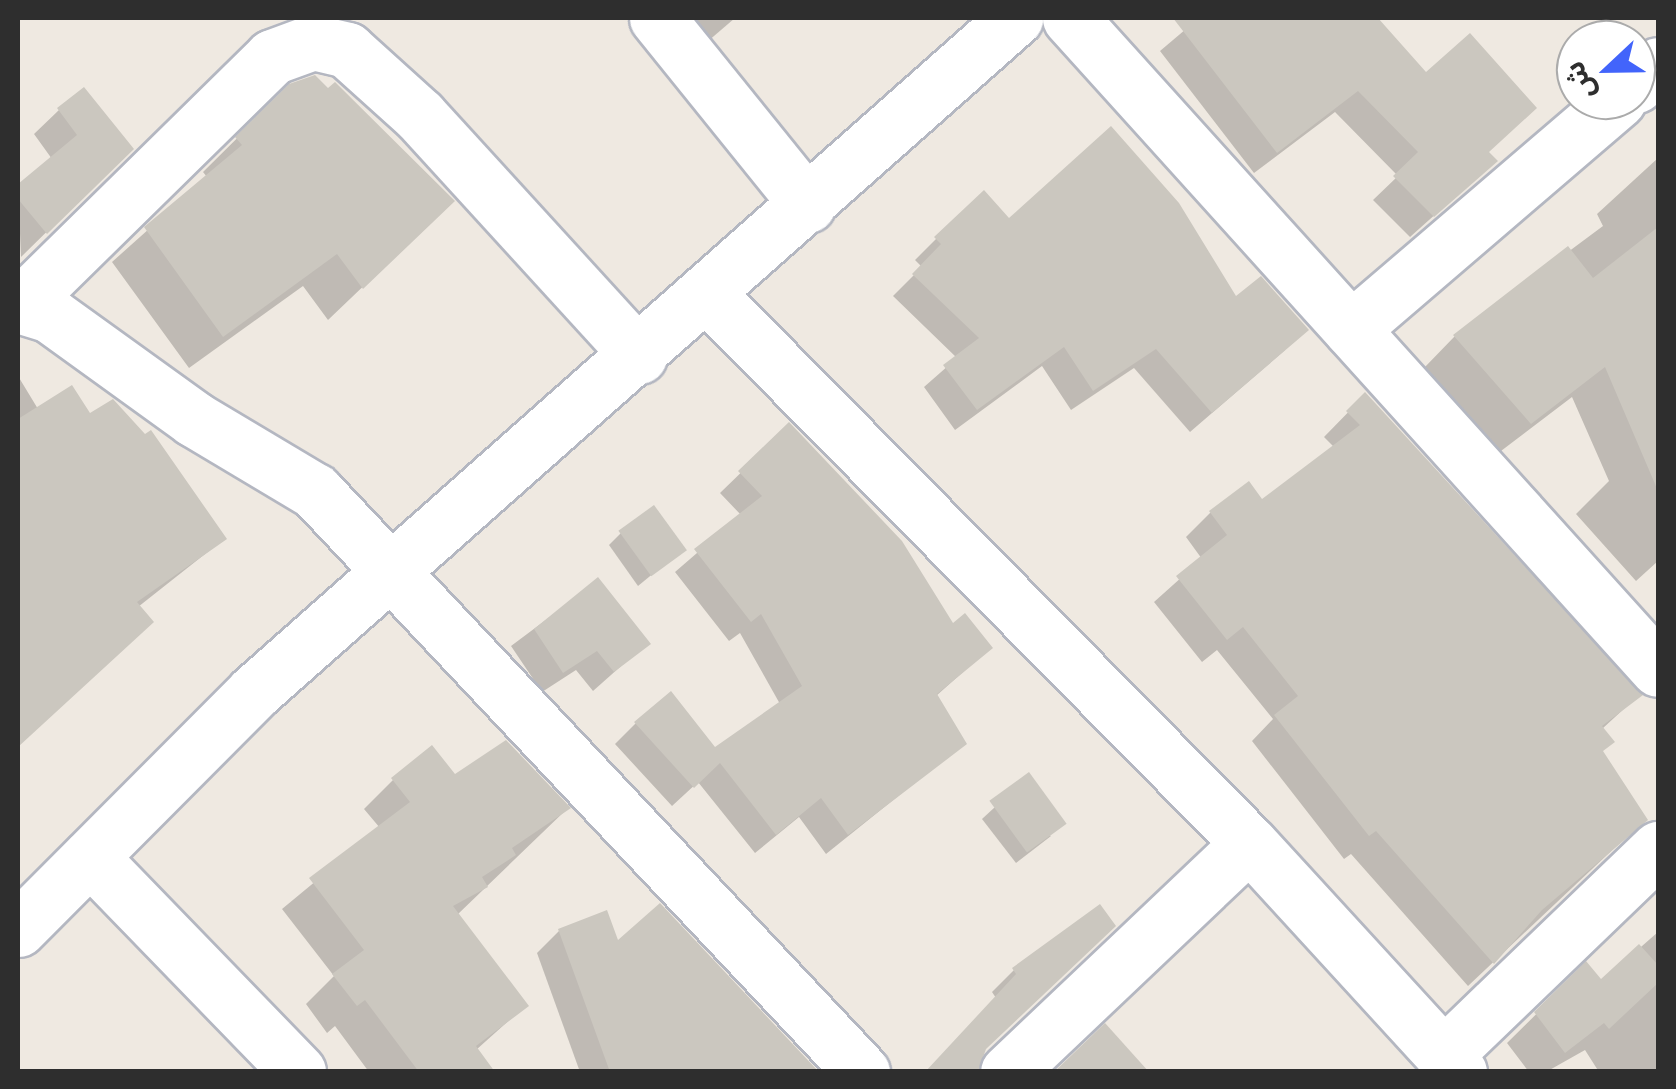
<!DOCTYPE html>
<html>
<head>
<meta charset="utf-8">
<style>
  body { margin:0 }
  #map { position:relative; width:1676px; height:1089px; overflow:hidden; background:#efe9e1; font-family:"Work Sans","Noto Sans Arabic",sans-serif }
  div>[style] { position:absolute }
  .shadow>* { inset:0; background:#0003 }
  .building>* { inset:0; background:#cbc7bf; transform-origin:0 0 }
  .roads { filter:drop-shadow(2px 0 #b4b7c1) drop-shadow(-2px 0 #b4b7c1) drop-shadow(0 2px #b4b7c1) drop-shadow(0 -2px #b4b7c1) }
  .street>* { height:55px; margin:-27.5px; padding:0 27.5px; transform-origin:27.5px; border-radius:27.5px; background:#fff }
  span { translate:-50% -50%; white-space:nowrap; text-align:center; line-height:1.15; -webkit-text-stroke:8px #fff; paint-order:stroke }
  .frame { position:absolute; inset:0; border:20px solid #2e2e2e; pointer-events:none }
  .north { position:absolute; left:1556px; top:20px; width:100px; height:100px; box-sizing:border-box; background:#fff; border:2px solid #ababab; border-radius:50%; rotate:248deg; font-size:28px; font-weight:700; line-height:40px; text-align:center; color:#2e2e2e }
  .north::after { content:''; display:block; margin:auto; width:35px; height:45px; background:#4264fb; clip-path:polygon(50% 0,100% 100%,50% 72%,0 100%) }
</style>
</head>
<body>
<div id="map">
  <div class="shadow">
    <i style="clip-path:polygon(673px 18px,735px 18px,700px 48px)"></i>
    <i style="clip-path:polygon(1199px 18px,1245px 18px,1272px 60px,1321px 18px,1375px 18px,1495px 161px,1410px 237px,1373px 200px,1398px 176px,1335px 112px,1254px 173px,1160px 51px)"></i>
    <i style="clip-path:polygon(290px 86px,418px 234px,328px 320px,303px 286px,189px 368px,112px 262px,207px 177px,203px 172px)"></i>
    <i style="clip-path:polygon(59px 110px,131px 149px,21px 257px,18px 187px,52px 159px,34px 134px)"></i>
    <i style="clip-path:polygon(1658px 158px,1658px 561px,1636px 581px,1576px 514px,1609px 481px,1572px 397px,1497px 454px,1423px 369px,1455px 336px,1603px 226px,1597px 214px)"></i>
    <i style="clip-path:polygon(1009px 221px,1235px 300px,1285px 350px,1190px 432px,1134px 368px,1071px 410px,1042px 366px,955px 430px,924px 387px,957px 358px,893px 296px,922px 267px,915px 260px,936px 239px)"></i>
    <i style="clip-path:polygon(18px 376px,38px 409px,89px 416px,224px 539px,138px 607px,18px 743px)"></i>
    <i style="clip-path:polygon(1365px 395px,1639px 695px,1602px 729px,1601px 752px,1644px 820px,1468px 986px,1351px 854px,1344px 859px,1252px 741px,1273px 719px,1217px 650px,1202px 662px,1154px 602px,1202px 559px,1186px 537px,1210px 513px,1249px 485px,1262px 502px,1334px 447px,1324px 437px)"></i>
    <i style="clip-path:polygon(789px 426px,953px 626px,990px 648px,936px 696px,964px 743px,826px 854px,799px 817px,755px 853px,698px 782px,672px 806px,615px 744px,636px 723px,715px 750px,780px 704px,740px 633px,729px 641px,675px 572px,741px 515px,720px 493px)"></i>
    <i style="clip-path:polygon(621px 533px,683px 549px,638px 586px,609px 545px)"></i>
    <i style="clip-path:polygon(598px 581px,647px 643px,593px 691px,576px 670px,542px 692px,511px 646px)"></i>
    <i style="clip-path:polygon(455px 777px,568px 808px,457px 915px,525px 1006px,476px 1050px,492px 1072px,369px 1072px,335px 1026px,327px 1033px,306px 1004px,334px 976px,282px 909px,380px 828px,364px 809px,393px 780px)"></i>
    <i style="clip-path:polygon(995px 807px,1051px 836px,1016px 863px,982px 819px)"></i>
    <i style="clip-path:polygon(559px 931px,617px 944px,805px 1072px,580px 1072px,537px 953px)"></i>
    <i style="clip-path:polygon(1658px 932px,1658px 1072px,1599px 1072px,1585px 1050px,1546px 1072px,1529px 1072px,1507px 1043px,1586px 965px,1601px 982px)"></i>
    <i style="clip-path:polygon(1091px 948px,996px 998px,992px 992px,1014px 970px)"></i>
  </div>
  <div class="building">
    <i style="clip-path:polygon(1173px 18px,1378px 18px,1426px 72px,1470px 33px,1537px 108px,1489px 152px,1498px 161px,1434px 217px,1393px 176px,1418px 152px,1358px 91px,1277px 153px)"></i>
    <i style="clip-path:polygon(315px 75px,328px 88px,335px 82px,455px 201px,363px 289px,337px 254px,223px 337px,144px 227px,242px 145px,235px 137px,289px 84px)"></i>
    <i style="clip-path:polygon(84px 87px,134px 149px,47px 234px,18px 199px,18px 184px,77px 135px,57px 108px)"></i>
    <i style="clip-path:polygon(1111px 126px,1179px 203px,1236px 296px,1261px 276px,1309px 330px,1212px 413px,1156px 349px,1093px 391px,1064px 347px,977px 410px,943px 365px,979px 338px,912px 274px,941px 244px,934px 237px,984px 190px,1009px 218px)"></i>
    <i style="clip-path:polygon(1658px 227px,1658px 491px,1605px 367px,1531px 424px,1453px 335px,1568px 246px,1593px 278px)"></i>
    <i style="clip-path:polygon(72px 385px,90px 413px,113px 399px,145px 434px,151px 430px,227px 539px,137px 602px,154px 622px,18px 747px,18px 419px)"></i>
    <i style="clip-path:polygon(1365px 392px,1643px 695px,1602px 726px,1615px 742px,1603px 751px,1648px 820px,1542px 910px,1494px 964px,1376px 831px,1369px 836px,1274px 715px,1298px 696px,1243px 627px,1227px 640px,1176px 576px,1227px 535px,1209px 511px,1249px 481px,1262px 499px,1360px 425px,1346px 411px)"></i>
    <i style="clip-path:polygon(789px 422px,902px 541px,953px 623px,965px 613px,993px 648px,937px 694px,967px 744px,848px 835px,821px 798px,776px 835px,720px 763px,694px 788px,634px 722px,671px 691px,715px 747px,802px 686px,761px 614px,751px 622px,694px 549px,762px 496px,738px 471px)"></i>
    <i style="left:654px;top:505px;width:56px;height:44px;rotate:54deg"></i>
    <i style="clip-path:polygon(598px 577px,651px 644px,614px 672px,597px 651px,563px 673px,534px 629px)"></i>
    <i style="clip-path:polygon(506px 740px,571px 808px,512px 848px,516px 855px,482px 877px,488px 887px,453px 906px,529px 1006px,476px 1046px,495px 1072px,419px 1072px,365px 1000px,357px 1006px,332px 974px,364px 950px,309px 878px,410px 802px,391px 778px,432px 745px,455px 774px)"></i>
    <i style="left:1029px;top:772px;width:64px;height:49px;rotate:54deg"></i>
    <i style="clip-path:polygon(660px 903px,819px 1072px,610px 1072px,558px 929px,607px 910px,618px 940px)"></i>
    <i style="clip-path:polygon(1100px 904px,1116px 926px,986px 1049px,978px 1072px,925px 1072px,1016px 974px,1012px 968px)"></i>
    <i style="clip-path:polygon(1639px 944px,1658px 965px,1658px 983px,1609px 1029px,1604px 1023px,1565px 1053px,1534px 1012px,1586px 961px,1601px 979px)"></i>
    <i style="clip-path:polygon(1105px 1023px,1149px 1072px,1054px 1072px)"></i>
  </div>
  <div class="roads">
    <div class="street">
      <i style="left:657px;top:18px;width:240px;rotate:51.1deg"></i>
      <i style="left:1070px;top:18px;width:877px;rotate:47.91deg"></i>
      <i style="left:1636px;top:85px;width:30px;rotate:-42deg"></i>
      <i style="left:708px;top:295px;width:770px;rotate:45.37deg"></i>
      <i style="left:1249px;top:843px;width:311px;rotate:47.5deg"></i>
      <i style="left:18px;top:305px;width:34px;rotate:17deg"></i>
      <i style="left:50px;top:315px;width:178px;rotate:35.8deg"></i>
      <i style="left:194px;top:419px;width:141px;rotate:30.8deg"></i>
      <i style="left:315px;top:491px;width:798px;rotate:46.73deg"></i>
      <i style="left:20px;top:305px;width:354px;rotate:-44.5deg"></i>
      <i style="left:272px;top:57px;width:44px;rotate:-20.1deg"></i>
      <i style="left:313px;top:42px;width:35px;rotate:13deg"></i>
      <i style="left:347px;top:50px;width:98px;rotate:42.1deg"></i>
      <i style="left:420px;top:116px;width:325px;rotate:47.6deg"></i>
      <i style="left:1351px;top:329px;width:352px;rotate:-40.6deg"></i>
      <i style="left:90px;top:857px;width:299px;rotate:45.9deg"></i>
      <i style="left:18px;top:929px;width:334px;rotate:-45.1deg"></i>
      <i style="left:254px;top:692px;width:1017px;rotate:-41.53deg"></i>
      <i style="left:1445px;top:1054px;width:296px;rotate:-43.9deg"></i>
      <i style="left:1008px;top:1072px;width:332px;rotate:-43.5deg"></i>
    </div>
  </div>
  <div class="frame"></div>
  <div class="north">ش</div>
</div>
</body>
</html>
